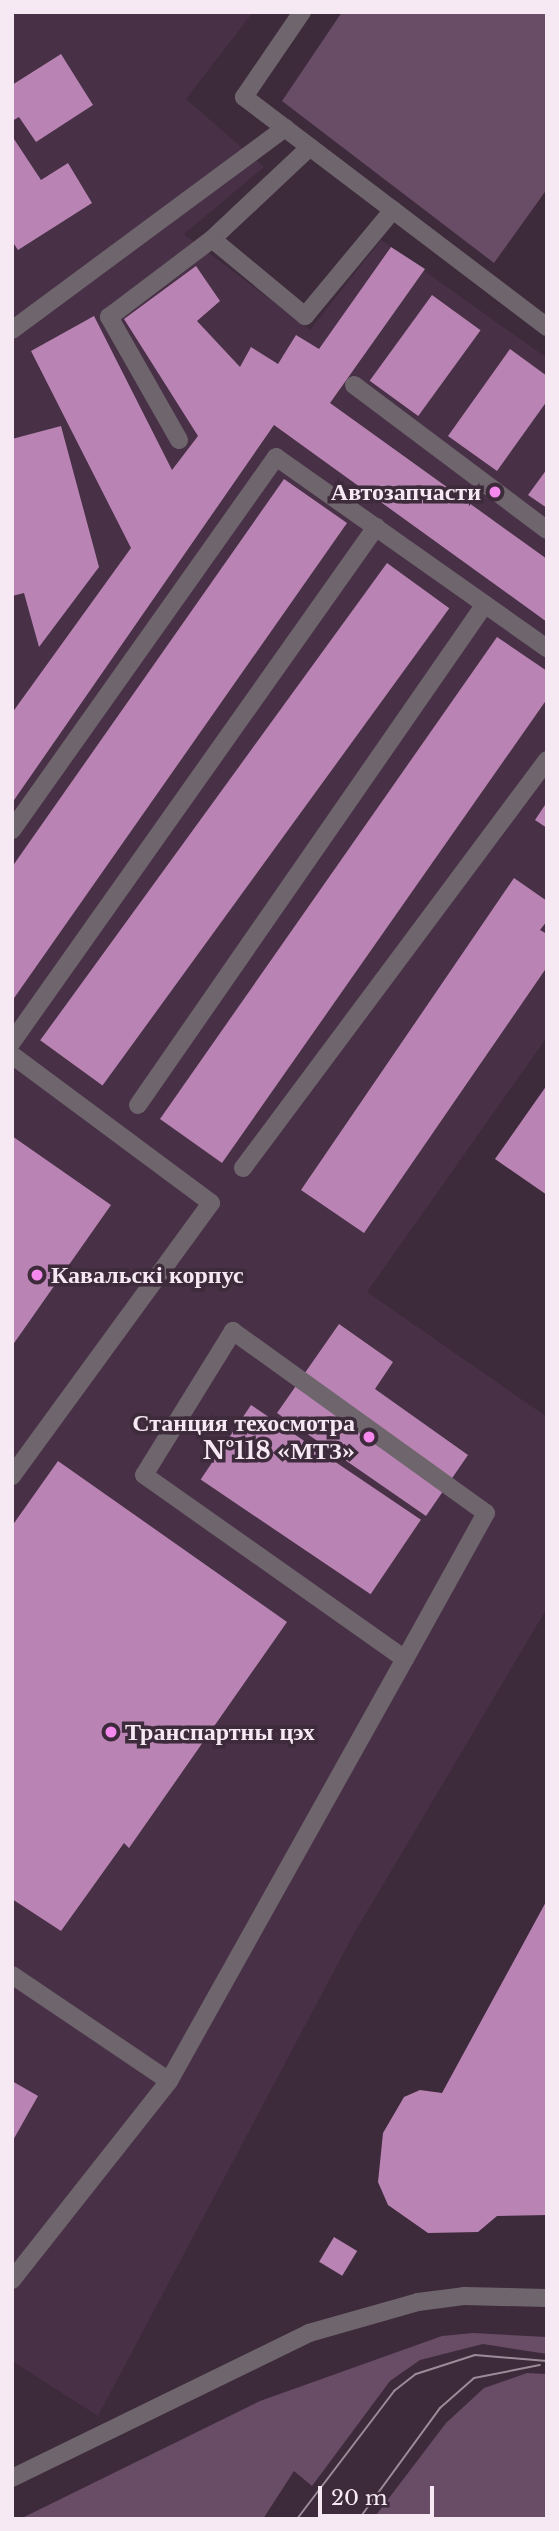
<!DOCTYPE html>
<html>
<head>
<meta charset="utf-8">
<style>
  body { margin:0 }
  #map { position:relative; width:559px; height:2531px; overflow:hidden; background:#3d2a3b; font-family:"Libre Baskerville",serif }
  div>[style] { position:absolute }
  .built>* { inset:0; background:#483046 }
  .green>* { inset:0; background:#694c66 }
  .building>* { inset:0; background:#b984b4; transform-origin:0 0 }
  .service>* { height:18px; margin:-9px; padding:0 9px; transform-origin:9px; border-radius:9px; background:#6f656d }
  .tram>* { height:2px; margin:-1px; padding:0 1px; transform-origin:1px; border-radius:1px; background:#9c8c9a }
  .dots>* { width:19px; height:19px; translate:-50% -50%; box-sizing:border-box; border:4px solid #3d2a3b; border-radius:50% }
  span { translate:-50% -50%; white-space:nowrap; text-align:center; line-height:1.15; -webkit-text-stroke:7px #3d2a3b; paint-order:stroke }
  .poi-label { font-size:24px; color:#f6e9f4; font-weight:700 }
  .right { translate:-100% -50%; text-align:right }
  .left { translate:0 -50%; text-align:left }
  .frame { position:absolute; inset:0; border:14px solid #f6e9f4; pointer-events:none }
  .scale { position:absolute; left:318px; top:2486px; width:116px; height:32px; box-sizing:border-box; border:4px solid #f6e9f4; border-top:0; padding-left:9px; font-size:21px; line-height:24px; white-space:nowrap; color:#f6e9f4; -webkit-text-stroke:5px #3d2a3b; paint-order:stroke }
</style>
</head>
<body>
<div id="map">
  <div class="built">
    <i style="clip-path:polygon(12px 12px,253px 12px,186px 99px,264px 167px,184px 234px,310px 330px,381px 240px,547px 358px,547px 1037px,367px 1292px,547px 1417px,547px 1608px,352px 1937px,98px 2416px,12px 2361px)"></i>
  </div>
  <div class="green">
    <i style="clip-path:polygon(342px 12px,547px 12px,547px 189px,494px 263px,282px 101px)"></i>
    <i style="clip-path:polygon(473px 2333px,547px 2337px,547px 2354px,483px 2344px,420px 2360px,390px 2381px,312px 2486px,294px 2471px,263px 2519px,20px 2519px,260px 2401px,442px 2336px)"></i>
    <i style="clip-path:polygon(527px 2373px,547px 2374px,547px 2519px,373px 2519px,446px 2423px,484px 2388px)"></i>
  </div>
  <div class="building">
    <i style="clip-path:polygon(61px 54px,93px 105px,36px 142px,19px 117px,12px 121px,12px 85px)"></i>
    <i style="clip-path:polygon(12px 136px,41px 180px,68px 163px,92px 203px,18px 250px,12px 241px)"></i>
    <i style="clip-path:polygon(391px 247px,425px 269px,330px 403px,547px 559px,547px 622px,274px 425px,12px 803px,12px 713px,131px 548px,31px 351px,94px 316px,172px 470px,198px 436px,124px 319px,196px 266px,220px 301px,197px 321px,240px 367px,251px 347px,278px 364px,296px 335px,319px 349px)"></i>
    <i style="left:432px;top:295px;width:60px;height:106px;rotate:36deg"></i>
    <i style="clip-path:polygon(510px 349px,547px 376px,547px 401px,497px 471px,448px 436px)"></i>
    <i style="clip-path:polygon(61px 426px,99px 567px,39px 647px,24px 593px,12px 596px,12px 439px)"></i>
    <i style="clip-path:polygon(547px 469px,547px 508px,528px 495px)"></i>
    <i style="clip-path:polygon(284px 479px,347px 523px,12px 1001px,12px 867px)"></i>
    <i style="left:387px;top:563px;width:77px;height:590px;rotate:36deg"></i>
    <i style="clip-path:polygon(497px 637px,547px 671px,547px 699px,222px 1163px,160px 1119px)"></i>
    <i style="clip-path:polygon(547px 802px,547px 828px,535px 820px)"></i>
    <i style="clip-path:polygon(514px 878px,547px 901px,547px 921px,540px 930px,547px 934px,547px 967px,364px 1233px,301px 1190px)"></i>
    <i style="clip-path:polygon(547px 1085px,547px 1195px,495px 1159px)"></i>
    <i style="clip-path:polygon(12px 1136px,111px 1205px,12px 1346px)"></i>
    <i style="clip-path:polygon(339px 1324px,393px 1362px,375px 1389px,468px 1455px,426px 1516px,277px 1413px)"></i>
    <i style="left:251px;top:1405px;width:205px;height:90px;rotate:34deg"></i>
    <i style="clip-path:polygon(58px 1461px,287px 1622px,129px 1848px,124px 1843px,61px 1931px,12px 1899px,12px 1526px)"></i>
    <i style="clip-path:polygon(547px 1900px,547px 2215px,497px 2216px,478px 2232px,428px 2233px,388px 2205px,378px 2182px,383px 2133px,404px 2097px,420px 2090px,442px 2093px)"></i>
    <i style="clip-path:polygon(12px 2081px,38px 2096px,12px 2142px)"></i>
    <i style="left:334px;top:2237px;width:27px;height:29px;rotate:31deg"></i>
  </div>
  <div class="service">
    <i style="left:302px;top:12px;width:103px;rotate:124.3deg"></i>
    <i style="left:244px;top:97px;width:380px;rotate:37.2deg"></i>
    <i style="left:310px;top:147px;width:134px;rotate:136.8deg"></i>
    <i style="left:212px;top:239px;width:121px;rotate:39.6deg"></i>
    <i style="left:305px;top:316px;width:138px;rotate:-50.3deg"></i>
    <i style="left:12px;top:330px;width:340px;rotate:-36.5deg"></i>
    <i style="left:354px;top:385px;width:241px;rotate:36.9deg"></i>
    <i style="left:179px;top:440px;width:142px;rotate:-119.6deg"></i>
    <i style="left:109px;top:317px;width:129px;rotate:-37.1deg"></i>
    <i style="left:12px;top:830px;width:457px;rotate:-54.7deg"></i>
    <i style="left:276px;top:457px;width:332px;rotate:35.2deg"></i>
    <i style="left:12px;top:1042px;width:631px;rotate:-54.75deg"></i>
    <i style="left:12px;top:1055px;width:248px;rotate:36.6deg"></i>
    <i style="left:211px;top:1203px;width:338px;rotate:126.1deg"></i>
    <i style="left:138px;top:1105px;width:609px;rotate:-55.29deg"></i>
    <i style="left:243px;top:1168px;width:509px;rotate:-53.31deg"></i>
    <i style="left:12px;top:1975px;width:189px;rotate:34deg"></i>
    <i style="left:12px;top:2280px;width:253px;rotate:-51.7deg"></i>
    <i style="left:169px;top:2081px;width:484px;rotate:-60.8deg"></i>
    <i style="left:405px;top:1659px;width:167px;rotate:-61deg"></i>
    <i style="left:486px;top:1513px;width:312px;rotate:-144.3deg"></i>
    <i style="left:233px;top:1331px;width:169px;rotate:121.7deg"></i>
    <i style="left:144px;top:1475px;width:319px;rotate:35.2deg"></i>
    <i style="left:12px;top:2478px;width:331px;rotate:-26deg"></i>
    <i style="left:309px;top:2333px;width:113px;rotate:-15.9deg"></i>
    <i style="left:418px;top:2302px;width:46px;rotate:-7.4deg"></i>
    <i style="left:464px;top:2296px;width:83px;rotate:1.4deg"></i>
  </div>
  <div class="tram">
    <i style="left:297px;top:2519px;width:161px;rotate:-52.8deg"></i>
    <i style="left:394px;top:2391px;width:28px;rotate:-38deg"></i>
    <i style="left:416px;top:2374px;width:62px;rotate:-17.9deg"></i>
    <i style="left:475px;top:2355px;width:72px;rotate:4.8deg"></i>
    <i style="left:359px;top:2519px;width:137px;rotate:-53.9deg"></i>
    <i style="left:440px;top:2408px;width:45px;rotate:-41.4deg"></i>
    <i style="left:474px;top:2378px;width:67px;rotate:-11.1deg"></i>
  </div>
  <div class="dots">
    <i style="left:495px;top:492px;background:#f689ed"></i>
    <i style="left:37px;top:1275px;background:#f689ed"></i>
    <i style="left:369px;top:1437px;background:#f689ed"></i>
    <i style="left:111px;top:1732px;background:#f689ed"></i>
  </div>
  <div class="poi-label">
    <span class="right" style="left:481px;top:492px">Автозапчасти</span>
    <span class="left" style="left:51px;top:1275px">Кавальскі корпус</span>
    <span class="right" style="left:355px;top:1437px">Станция техосмотра<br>№118 «МТЗ»</span>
    <span class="left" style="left:125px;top:1732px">Транспартны цэх</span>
  </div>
  <div class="frame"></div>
  <div class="scale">20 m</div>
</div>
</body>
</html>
